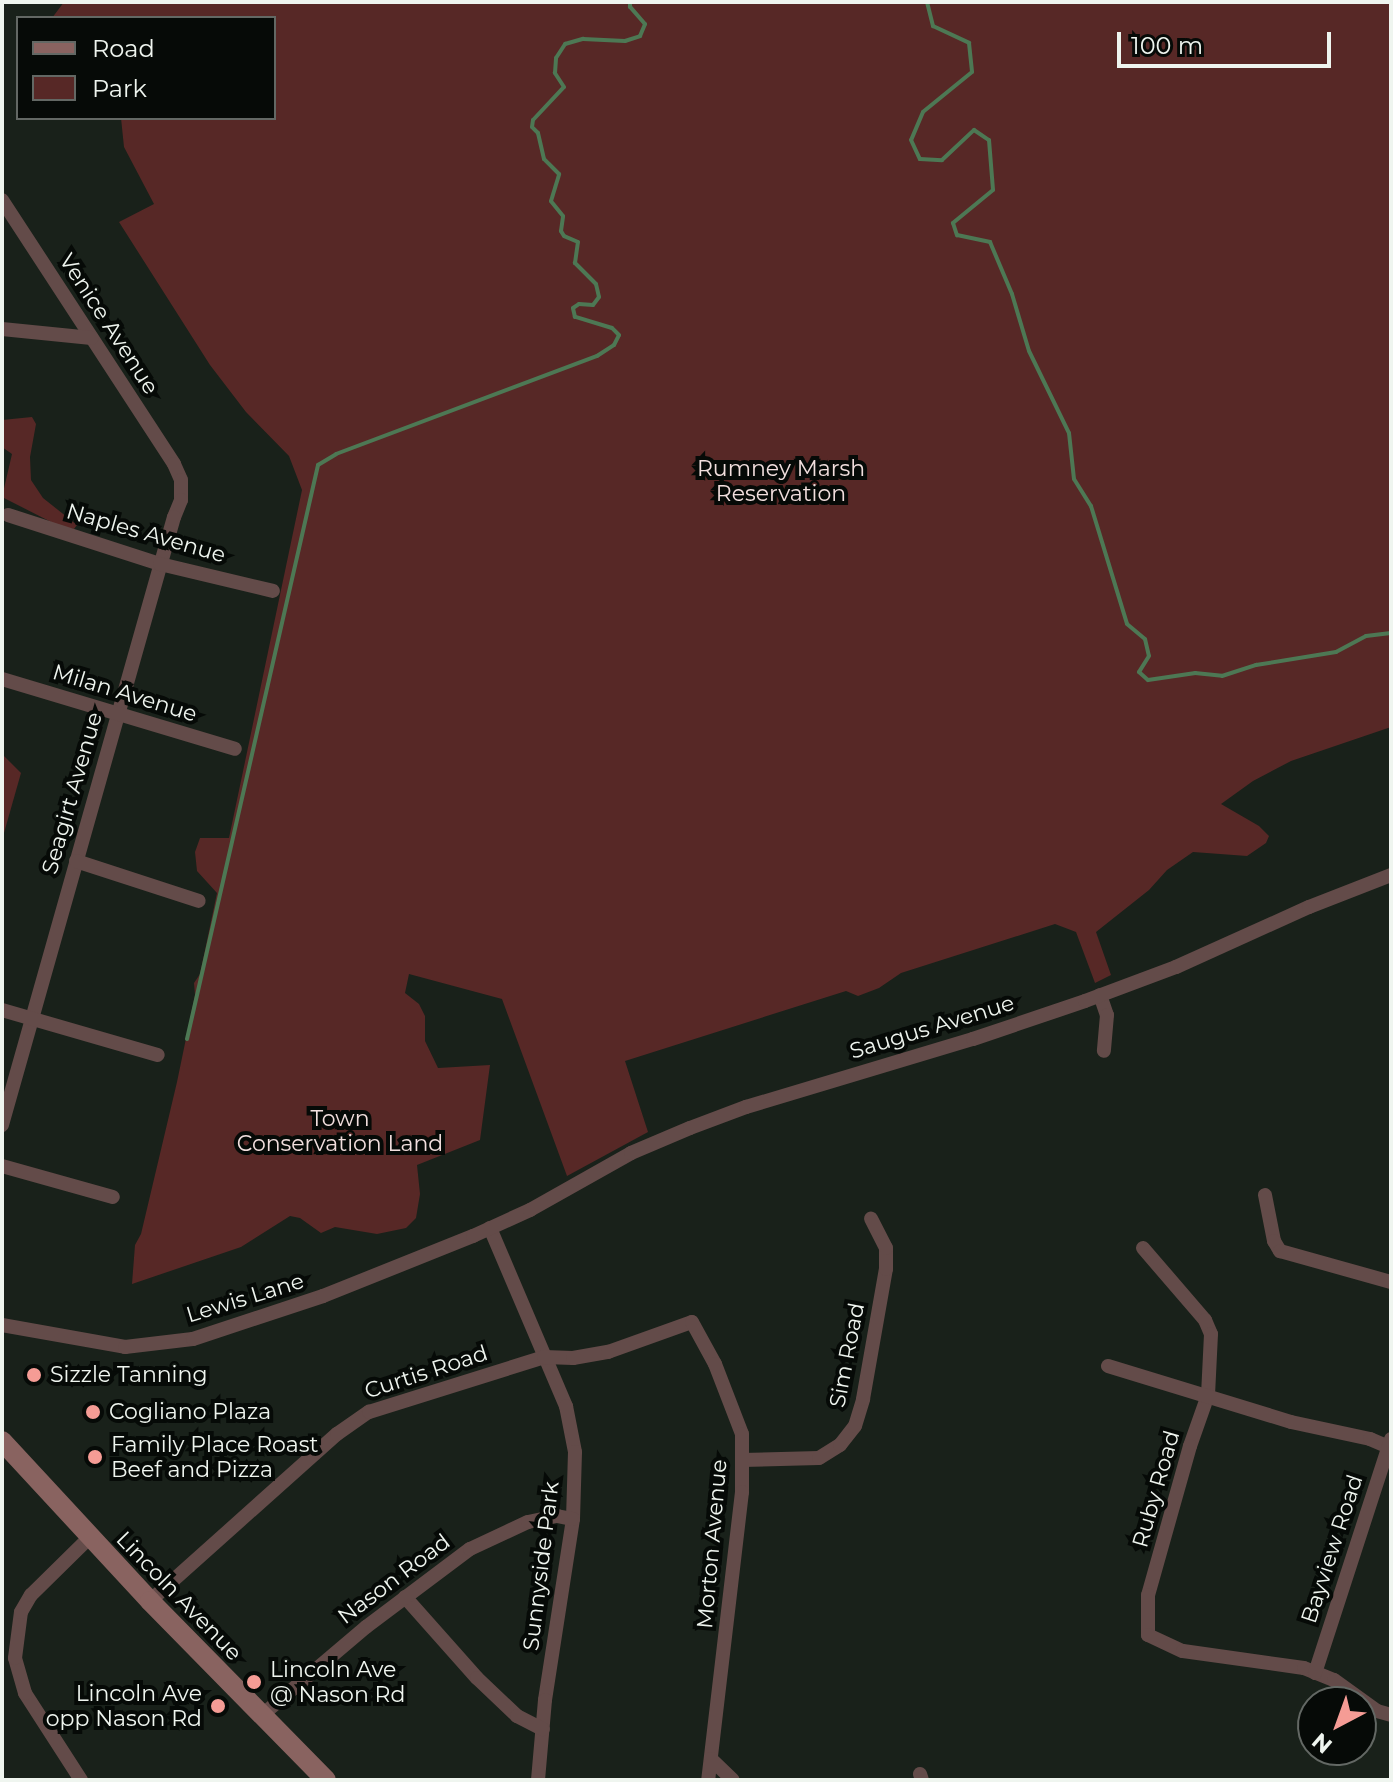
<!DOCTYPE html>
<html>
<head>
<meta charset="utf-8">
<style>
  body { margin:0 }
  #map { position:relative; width:1393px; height:1782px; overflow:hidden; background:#19211a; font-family:Montserrat,sans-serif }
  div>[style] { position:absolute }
  .green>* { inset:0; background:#572826 }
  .stream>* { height:4px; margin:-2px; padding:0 2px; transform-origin:2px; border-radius:2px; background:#4d7854 }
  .street>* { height:14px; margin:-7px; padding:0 7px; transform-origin:7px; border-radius:7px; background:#634b49 }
  .secondary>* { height:20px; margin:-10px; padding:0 10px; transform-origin:10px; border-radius:10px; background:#896360 }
  .dots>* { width:22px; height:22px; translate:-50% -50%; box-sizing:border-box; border:4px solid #060a07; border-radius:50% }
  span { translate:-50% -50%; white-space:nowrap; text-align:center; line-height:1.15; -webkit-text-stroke:8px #060a07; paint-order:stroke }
  .street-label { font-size:22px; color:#eff5ef }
  .park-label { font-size:22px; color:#f2dfde }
  .poi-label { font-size:22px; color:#eff5ef }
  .left { translate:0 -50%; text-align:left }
  .right { translate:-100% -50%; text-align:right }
  .frame { position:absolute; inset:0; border:4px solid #eff5ef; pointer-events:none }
  .legend { position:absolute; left:16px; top:16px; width:260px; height:104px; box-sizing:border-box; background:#060a07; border:2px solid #636864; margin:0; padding:10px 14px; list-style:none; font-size:24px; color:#eff5ef }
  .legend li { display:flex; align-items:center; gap:16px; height:40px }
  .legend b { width:40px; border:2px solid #636864 }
  .north { position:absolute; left:1297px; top:1686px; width:80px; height:80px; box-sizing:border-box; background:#060a07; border:2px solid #636864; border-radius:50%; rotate:221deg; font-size:22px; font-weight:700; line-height:32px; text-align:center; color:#eff5ef }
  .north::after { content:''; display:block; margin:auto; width:28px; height:36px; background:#f59c95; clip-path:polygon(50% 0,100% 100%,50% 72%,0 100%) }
  .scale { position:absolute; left:1117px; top:32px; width:214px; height:36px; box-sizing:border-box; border:4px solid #eff5ef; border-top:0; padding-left:10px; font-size:24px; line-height:28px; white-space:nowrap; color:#eff5ef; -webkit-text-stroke:6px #060a07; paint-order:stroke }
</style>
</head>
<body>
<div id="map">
  <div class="green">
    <i style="clip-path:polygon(64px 2px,1391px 2px,1391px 727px,1291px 761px,1253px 781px,1221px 804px,1259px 826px,1269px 836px,1266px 843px,1247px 856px,1193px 852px,1167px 870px,1149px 890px,1096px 932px,1111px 975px,1095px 983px,1076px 932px,1055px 924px,901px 973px,879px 988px,858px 996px,846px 991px,625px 1061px,648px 1132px,567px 1176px,502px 999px,409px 974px,405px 993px,419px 1004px,425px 1016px,425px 1041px,438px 1068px,490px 1065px,480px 1140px,417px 1165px,420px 1194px,416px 1218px,406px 1228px,377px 1234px,335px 1227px,321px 1233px,300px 1218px,290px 1216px,241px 1247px,132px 1284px,135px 1245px,141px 1234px,177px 1082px,195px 995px,194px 983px,200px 974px,217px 893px,197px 871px,195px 852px,200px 838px,229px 838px,302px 490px,289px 456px,246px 412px,210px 365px,119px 222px,154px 204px,124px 147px,121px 118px,274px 118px,274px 18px,52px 18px)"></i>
    <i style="clip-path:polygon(32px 417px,36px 424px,30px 457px,31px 480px,43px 498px,77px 525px,74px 529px,59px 526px,2px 497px,12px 454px,2px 447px,2px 420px)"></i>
    <i style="clip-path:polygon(2px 754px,21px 773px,2px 840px)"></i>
  </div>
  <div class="stream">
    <i style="left:927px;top:2px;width:25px;rotate:76deg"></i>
    <i style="left:933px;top:26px;width:40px;rotate:25deg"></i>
    <i style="left:969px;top:43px;width:29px;rotate:84deg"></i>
    <i style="left:972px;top:72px;width:63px;rotate:140.8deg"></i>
    <i style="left:923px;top:112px;width:30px;rotate:113deg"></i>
    <i style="left:911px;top:140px;width:21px;rotate:65deg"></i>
    <i style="left:920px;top:159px;width:22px;rotate:3deg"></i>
    <i style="left:942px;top:160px;width:44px;rotate:-43.2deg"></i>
    <i style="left:974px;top:130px;width:18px;rotate:34deg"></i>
    <i style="left:989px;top:140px;width:50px;rotate:85.4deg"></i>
    <i style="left:993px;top:190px;width:52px;rotate:140.5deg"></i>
    <i style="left:953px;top:223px;width:13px;rotate:72deg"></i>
    <i style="left:957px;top:235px;width:34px;rotate:12deg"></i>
    <i style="left:990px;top:242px;width:56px;rotate:67.1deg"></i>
    <i style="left:1012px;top:294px;width:59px;rotate:73.4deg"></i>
    <i style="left:1029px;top:351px;width:91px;rotate:64deg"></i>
    <i style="left:1069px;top:433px;width:46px;rotate:83.8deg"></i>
    <i style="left:1074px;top:479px;width:32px;rotate:58deg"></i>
    <i style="left:1091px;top:506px;width:123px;rotate:73deg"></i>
    <i style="left:1127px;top:624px;width:23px;rotate:40deg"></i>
    <i style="left:1145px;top:639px;width:17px;rotate:77deg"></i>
    <i style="left:1149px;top:656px;width:19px;rotate:122deg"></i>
    <i style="left:1139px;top:672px;width:12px;rotate:42deg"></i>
    <i style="left:1148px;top:680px;width:48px;rotate:-8.5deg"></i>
    <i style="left:1195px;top:673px;width:27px;rotate:6deg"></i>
    <i style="left:1222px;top:676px;width:36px;rotate:-18deg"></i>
    <i style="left:1256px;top:665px;width:81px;rotate:-9.2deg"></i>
    <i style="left:1336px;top:652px;width:34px;rotate:-28deg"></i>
    <i style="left:1366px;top:636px;width:25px;rotate:-7deg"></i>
    <i style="left:187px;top:1039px;width:589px;rotate:-77.14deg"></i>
    <i style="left:318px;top:465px;width:21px;rotate:-31deg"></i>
    <i style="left:336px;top:454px;width:279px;rotate:-20.6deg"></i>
    <i style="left:597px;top:356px;width:20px;rotate:-33deg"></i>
    <i style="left:614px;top:345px;width:11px;rotate:-63deg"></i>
    <i style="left:619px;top:335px;width:10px;rotate:-135deg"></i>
    <i style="left:612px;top:328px;width:39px;rotate:-163deg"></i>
    <i style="left:575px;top:317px;width:9px;rotate:-103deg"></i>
    <i style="left:573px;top:308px;width:7px;rotate:-34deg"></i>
    <i style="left:579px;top:304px;width:14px;rotate:4deg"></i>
    <i style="left:593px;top:305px;width:10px;rotate:-53deg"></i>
    <i style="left:599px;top:297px;width:13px;rotate:-103deg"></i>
    <i style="left:596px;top:284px;width:30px;rotate:-135deg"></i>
    <i style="left:575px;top:263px;width:21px;rotate:-82deg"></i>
    <i style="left:578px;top:242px;width:15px;rotate:-157deg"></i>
    <i style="left:564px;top:236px;width:6px;rotate:-121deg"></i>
    <i style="left:561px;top:231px;width:15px;rotate:-82deg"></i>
    <i style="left:563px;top:216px;width:19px;rotate:-129deg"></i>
    <i style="left:551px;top:201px;width:28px;rotate:-73deg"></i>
    <i style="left:559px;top:174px;width:21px;rotate:-135deg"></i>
    <i style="left:544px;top:159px;width:27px;rotate:-103deg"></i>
    <i style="left:538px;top:133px;width:8px;rotate:-135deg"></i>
    <i style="left:532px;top:127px;width:7px;rotate:-82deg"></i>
    <i style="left:533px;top:120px;width:45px;rotate:-46.8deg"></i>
    <i style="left:564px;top:87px;width:17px;rotate:-123deg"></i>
    <i style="left:555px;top:73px;width:15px;rotate:-86deg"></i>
    <i style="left:556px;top:58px;width:17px;rotate:-57deg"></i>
    <i style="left:565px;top:44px;width:19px;rotate:-16deg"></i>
    <i style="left:583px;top:39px;width:42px;rotate:2.7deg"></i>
    <i style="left:625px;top:41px;width:16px;rotate:-18deg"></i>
    <i style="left:640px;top:36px;width:13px;rotate:-67deg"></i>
    <i style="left:645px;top:24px;width:23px;rotate:-131deg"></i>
    <i style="left:630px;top:7px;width:5px;rotate:-90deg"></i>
  </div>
  <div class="street">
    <i style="left:2px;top:200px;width:315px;rotate:56.9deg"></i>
    <i style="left:174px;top:464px;width:17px;rotate:66deg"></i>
    <i style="left:181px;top:480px;width:20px;rotate:90deg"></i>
    <i style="left:181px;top:500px;width:18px;rotate:112deg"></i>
    <i style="left:174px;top:517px;width:632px;rotate:105.8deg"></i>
    <i style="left:2px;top:329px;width:90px;rotate:5.7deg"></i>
    <i style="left:8px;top:515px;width:160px;rotate:17.9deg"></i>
    <i style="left:160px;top:564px;width:116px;rotate:13.4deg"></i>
    <i style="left:2px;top:679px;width:243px;rotate:16.7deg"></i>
    <i style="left:76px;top:861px;width:129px;rotate:18deg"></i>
    <i style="left:1100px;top:995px;width:21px;rotate:71deg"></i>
    <i style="left:1107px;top:1015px;width:36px;rotate:95deg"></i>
    <i style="left:2px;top:1010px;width:162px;rotate:16.1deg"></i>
    <i style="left:2px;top:1166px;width:115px;rotate:15.6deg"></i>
    <i style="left:1265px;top:1195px;width:47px;rotate:78.9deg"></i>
    <i style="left:1274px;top:1241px;width:12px;rotate:59deg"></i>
    <i style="left:1280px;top:1251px;width:115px;rotate:15.6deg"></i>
    <i style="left:490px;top:1228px;width:194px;rotate:66.9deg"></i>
    <i style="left:566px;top:1406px;width:47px;rotate:78.9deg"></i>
    <i style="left:575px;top:1452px;width:67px;rotate:91.7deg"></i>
    <i style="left:573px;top:1519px;width:183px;rotate:98.8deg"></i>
    <i style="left:545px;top:1700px;width:80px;rotate:95deg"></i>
    <i style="left:1143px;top:1248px;width:95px;rotate:49.3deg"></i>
    <i style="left:1205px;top:1320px;width:15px;rotate:67deg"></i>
    <i style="left:1211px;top:1334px;width:61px;rotate:92.8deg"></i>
    <i style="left:1208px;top:1395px;width:54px;rotate:109.4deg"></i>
    <i style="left:1190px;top:1446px;width:155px;rotate:105.7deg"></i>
    <i style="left:1148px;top:1595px;width:40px;rotate:90deg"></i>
    <i style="left:1148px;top:1635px;width:38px;rotate:25deg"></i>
    <i style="left:1183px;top:1651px;width:122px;rotate:8deg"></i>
    <i style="left:1304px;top:1668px;width:32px;rotate:22deg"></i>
    <i style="left:1334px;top:1680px;width:53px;rotate:35.8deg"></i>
    <i style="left:1377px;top:1711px;width:15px;rotate:16deg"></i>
    <i style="left:2px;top:1325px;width:125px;rotate:10.1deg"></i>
    <i style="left:125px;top:1347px;width:68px;rotate:-6.7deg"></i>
    <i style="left:193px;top:1339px;width:137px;rotate:-18.3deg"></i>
    <i style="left:323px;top:1296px;width:162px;rotate:-21.8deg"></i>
    <i style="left:473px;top:1236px;width:63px;rotate:-24.5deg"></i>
    <i style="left:530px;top:1210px;width:116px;rotate:-29.4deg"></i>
    <i style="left:631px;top:1153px;width:64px;rotate:-23deg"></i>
    <i style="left:690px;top:1128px;width:60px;rotate:-20.6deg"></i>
    <i style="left:746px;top:1107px;width:237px;rotate:-16.7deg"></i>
    <i style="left:973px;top:1039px;width:118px;rotate:-18.7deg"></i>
    <i style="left:1085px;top:1001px;width:97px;rotate:-20.5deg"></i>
    <i style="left:1176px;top:967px;width:146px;rotate:-24.3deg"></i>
    <i style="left:1309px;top:907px;width:88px;rotate:-21.3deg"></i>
    <i style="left:1108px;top:1366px;width:191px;rotate:17deg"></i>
    <i style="left:1291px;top:1422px;width:81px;rotate:12.1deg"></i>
    <i style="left:1370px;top:1439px;width:23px;rotate:23deg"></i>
    <i style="left:742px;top:1460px;width:77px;rotate:-1.5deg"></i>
    <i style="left:819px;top:1458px;width:25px;rotate:-32deg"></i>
    <i style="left:840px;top:1445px;width:24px;rotate:-52deg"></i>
    <i style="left:855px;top:1426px;width:28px;rotate:-73deg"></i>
    <i style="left:863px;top:1399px;width:132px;rotate:-80deg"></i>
    <i style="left:886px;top:1269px;width:21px;rotate:-90deg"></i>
    <i style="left:886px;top:1248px;width:33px;rotate:-117deg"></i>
    <i style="left:405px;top:1597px;width:108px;rotate:48.4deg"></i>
    <i style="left:477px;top:1678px;width:55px;rotate:43.5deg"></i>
    <i style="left:517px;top:1716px;width:29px;rotate:27deg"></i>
    <i style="left:150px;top:1601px;width:251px;rotate:-41.8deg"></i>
    <i style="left:337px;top:1434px;width:39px;rotate:-35deg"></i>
    <i style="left:369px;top:1412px;width:183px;rotate:-17.4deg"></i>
    <i style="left:544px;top:1357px;width:29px;rotate:2deg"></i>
    <i style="left:573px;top:1358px;width:36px;rotate:-10deg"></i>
    <i style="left:608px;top:1352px;width:89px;rotate:-19.7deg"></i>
    <i style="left:692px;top:1322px;width:48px;rotate:61.3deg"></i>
    <i style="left:715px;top:1364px;width:75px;rotate:68.9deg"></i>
    <i style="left:742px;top:1434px;width:58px;rotate:90deg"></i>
    <i style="left:742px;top:1492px;width:290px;rotate:96.7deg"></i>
    <i style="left:1315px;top:1673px;width:246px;rotate:-72deg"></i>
    <i style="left:261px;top:1716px;width:138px;rotate:-40.3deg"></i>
    <i style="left:366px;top:1627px;width:130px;rotate:-36.9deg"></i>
    <i style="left:470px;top:1549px;width:64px;rotate:-25deg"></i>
    <i style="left:528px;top:1522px;width:30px;rotate:-12deg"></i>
    <i style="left:557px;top:1516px;width:16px;rotate:11deg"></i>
    <i style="left:711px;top:1759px;width:30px;rotate:44deg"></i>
    <i style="left:920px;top:1774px;width:6px;rotate:72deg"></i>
    <i style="left:81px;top:1780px;width:103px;rotate:-122.8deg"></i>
    <i style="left:25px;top:1693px;width:36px;rotate:-106deg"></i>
    <i style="left:15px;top:1658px;width:46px;rotate:-82.6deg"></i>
    <i style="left:21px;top:1612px;width:20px;rotate:-60deg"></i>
    <i style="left:31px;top:1595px;width:83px;rotate:-44.5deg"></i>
  </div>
  <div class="secondary">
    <i style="left:2px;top:1441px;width:218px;rotate:47.2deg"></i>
    <i style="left:150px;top:1601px;width:251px;rotate:45.5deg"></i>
  </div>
  <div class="dots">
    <i style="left:34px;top:1375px;background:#f59c95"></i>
    <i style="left:93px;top:1412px;background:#f59c95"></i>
    <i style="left:95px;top:1457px;background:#f59c95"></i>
    <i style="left:254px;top:1682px;background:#f59c95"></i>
    <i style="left:218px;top:1706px;background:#f59c95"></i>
  </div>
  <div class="street-label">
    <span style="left:109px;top:324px;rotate:57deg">Venice Avenue</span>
    <span style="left:146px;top:533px;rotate:16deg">Naples Avenue</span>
    <span style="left:125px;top:693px;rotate:17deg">Milan Avenue</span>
    <span style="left:72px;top:793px;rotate:-74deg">Seagirt Avenue</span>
    <span style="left:932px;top:1027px;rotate:-17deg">Saugus Avenue</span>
    <span style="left:245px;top:1298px;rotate:-17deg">Lewis Lane</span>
    <span style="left:847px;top:1355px;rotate:-79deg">Sim Road</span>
    <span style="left:426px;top:1372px;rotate:-18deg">Curtis Road</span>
    <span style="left:1156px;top:1489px;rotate:-74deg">Ruby Road</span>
    <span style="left:712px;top:1544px;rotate:-85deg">Morton Avenue</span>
    <span style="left:1332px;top:1549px;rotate:-72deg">Bayview Road</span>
    <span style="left:541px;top:1566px;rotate:-83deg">Sunnyside Park</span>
    <span style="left:394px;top:1579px;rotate:-37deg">Nason Road</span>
    <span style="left:179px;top:1596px;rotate:46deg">Lincoln Avenue</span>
  </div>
  <div class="park-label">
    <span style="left:781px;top:481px">Rumney Marsh<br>Reservation</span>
    <span style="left:340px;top:1131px">Town<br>Conservation Land</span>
  </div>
  <div class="poi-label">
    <span class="left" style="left:50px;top:1375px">Sizzle Tanning</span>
    <span class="left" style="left:109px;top:1412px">Cogliano Plaza</span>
    <span class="left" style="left:111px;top:1457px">Family Place Roast<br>Beef and Pizza</span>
    <span class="left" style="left:270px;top:1682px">Lincoln Ave<br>@ Nason Rd</span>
    <span class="right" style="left:202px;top:1706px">Lincoln Ave<br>opp Nason Rd</span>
  </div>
  <div class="frame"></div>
  <ul class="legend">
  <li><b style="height:10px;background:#896360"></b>Road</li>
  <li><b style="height:22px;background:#572826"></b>Park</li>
  </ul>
  <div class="north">N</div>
  <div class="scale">100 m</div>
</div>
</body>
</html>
